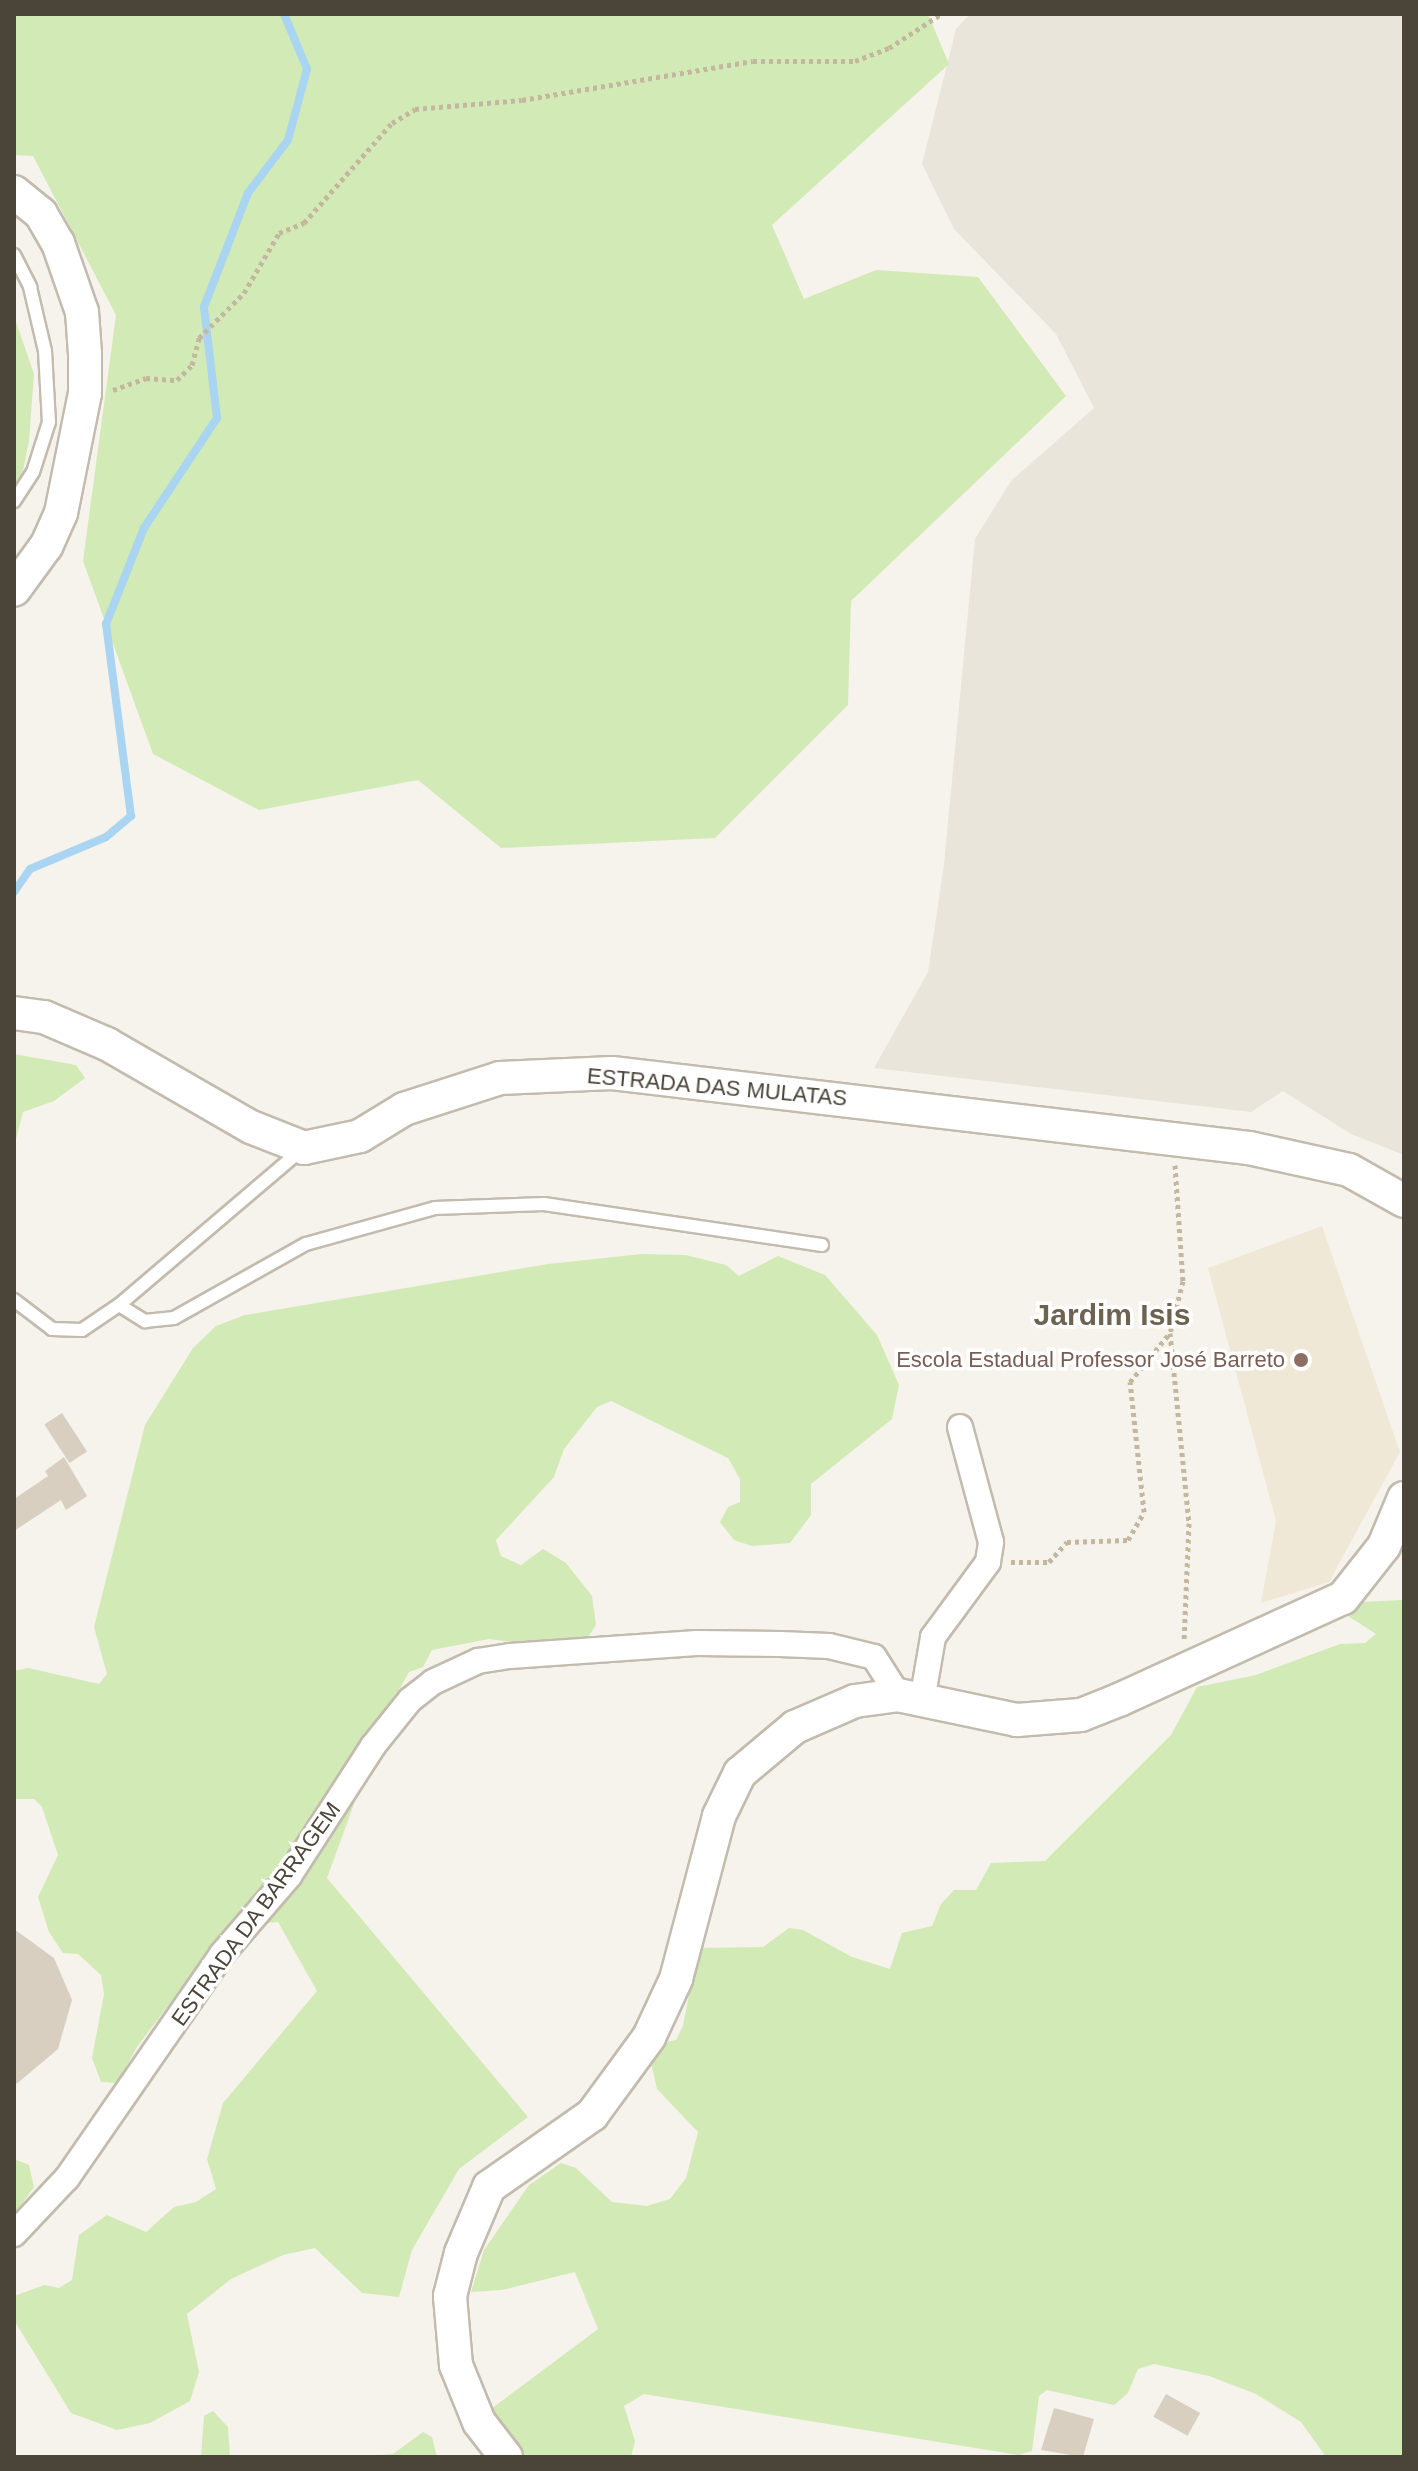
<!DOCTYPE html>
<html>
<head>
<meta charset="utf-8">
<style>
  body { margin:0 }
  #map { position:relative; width:1418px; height:2471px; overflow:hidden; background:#f6f3ec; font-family:Helvetica,sans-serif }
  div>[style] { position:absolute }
  .residential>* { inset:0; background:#eae5da }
  .education>* { inset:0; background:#efe8d6 }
  .green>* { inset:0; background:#d2eab5 }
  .stream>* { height:8px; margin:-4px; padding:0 4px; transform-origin:4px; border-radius:4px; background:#a9d4f2 }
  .building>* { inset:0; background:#d8cfc1; transform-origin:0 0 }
  .path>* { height:5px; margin-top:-2.5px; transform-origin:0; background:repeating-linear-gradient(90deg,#c4b79f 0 4px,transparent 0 8px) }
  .roads { filter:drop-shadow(2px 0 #c2bbae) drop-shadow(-2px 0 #c2bbae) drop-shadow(0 2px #c2bbae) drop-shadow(0 -2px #c2bbae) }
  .service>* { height:12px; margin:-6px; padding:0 6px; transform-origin:6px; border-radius:6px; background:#fff }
  .minor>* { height:24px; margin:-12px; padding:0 12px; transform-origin:12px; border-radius:12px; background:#fff }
  .tertiary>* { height:32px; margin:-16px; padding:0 16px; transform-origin:16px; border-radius:16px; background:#fff }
  .dots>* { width:22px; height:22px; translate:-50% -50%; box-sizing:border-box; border:4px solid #fff; border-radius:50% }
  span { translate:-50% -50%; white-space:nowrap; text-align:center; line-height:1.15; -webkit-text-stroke:7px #fff; paint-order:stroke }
  .street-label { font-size:22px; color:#4b4439 }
  .education-label { font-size:22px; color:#785e54 }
  .right { translate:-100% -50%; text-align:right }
  .district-label { font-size:30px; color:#6e6250; font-weight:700 }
  .frame { position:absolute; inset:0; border:16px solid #4b4439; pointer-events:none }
</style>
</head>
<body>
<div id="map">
  <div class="residential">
    <i style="clip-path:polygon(970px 14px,1404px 14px,1404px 1155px,1351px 1134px,1283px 1091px,1251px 1112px,874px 1068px,928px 972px,944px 864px,975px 539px,1011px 481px,1094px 408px,1056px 334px,954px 229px,922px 164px,956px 29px)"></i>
  </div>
  <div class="education">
    <i style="clip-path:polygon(1322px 1226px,1400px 1452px,1329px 1582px,1261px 1603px,1276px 1521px,1208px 1268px)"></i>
  </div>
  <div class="green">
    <i style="clip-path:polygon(14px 14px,928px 14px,949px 64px,772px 225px,804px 299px,876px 270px,978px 277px,1066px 396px,851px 601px,848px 705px,715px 838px,501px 848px,418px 780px,259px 810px,153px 754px,83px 561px,116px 315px,33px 156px,14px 155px)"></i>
    <i style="clip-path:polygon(14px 316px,34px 374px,29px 441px,14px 515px)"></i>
    <i style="clip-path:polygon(14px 1054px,76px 1065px,85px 1078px,54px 1101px,23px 1112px,14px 1147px)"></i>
    <i style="clip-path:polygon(642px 1254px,686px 1255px,726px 1265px,739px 1276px,778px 1256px,825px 1275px,877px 1335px,899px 1385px,892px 1419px,811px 1484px,811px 1515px,790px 1543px,752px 1546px,734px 1540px,720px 1522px,728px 1507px,740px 1502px,740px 1479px,728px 1458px,611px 1401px,597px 1407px,564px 1449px,554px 1477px,496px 1540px,501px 1556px,521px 1565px,543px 1549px,566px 1563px,592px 1596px,596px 1625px,584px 1643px,541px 1646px,489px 1639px,432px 1650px,423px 1667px,409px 1672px,389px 1708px,327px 1878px,528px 2117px,459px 2169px,412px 2250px,399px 2297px,362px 2293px,315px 2248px,283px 2255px,231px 2279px,187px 2314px,199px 2372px,190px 2401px,150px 2423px,117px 2430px,71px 2413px,14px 2320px,14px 2296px,44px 2285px,59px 2288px,72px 2280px,79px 2235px,107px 2215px,146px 2232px,174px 2207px,196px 2202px,216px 2189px,207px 2159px,223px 2103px,317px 1991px,278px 1922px,228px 1926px,137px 2047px,117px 2083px,101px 2082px,92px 2058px,104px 1994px,101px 1975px,78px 1954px,63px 1953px,49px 1932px,38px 1897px,58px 1855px,42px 1807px,34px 1799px,14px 1799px,14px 1671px,28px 1668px,99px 1684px,107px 1674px,94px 1627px,145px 1425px,193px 1348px,216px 1326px,245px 1315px,548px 1264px)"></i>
    <i style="clip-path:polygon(1404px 1600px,1404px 2457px,1326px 2457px,1301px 2422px,1256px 2394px,1209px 2376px,1154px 2364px,1138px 2369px,1128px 2393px,1114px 2405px,1047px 2390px,1039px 2396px,1032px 2451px,1018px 2455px,644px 2394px,624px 2406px,635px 2441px,631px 2457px,522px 2457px,491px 2409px,598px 2329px,575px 2272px,502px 2290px,471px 2292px,484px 2250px,529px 2185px,561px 2163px,576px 2168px,612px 2202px,647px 2206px,670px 2199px,686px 2178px,698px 2132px,657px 2089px,649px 2054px,662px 2043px,676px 2040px,683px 2026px,698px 1948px,763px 1947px,789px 1928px,803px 1930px,852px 1957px,890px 1969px,902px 1933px,932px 1926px,941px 1904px,954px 1890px,976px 1890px,991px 1863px,1045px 1861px,1171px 1735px,1197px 1687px,1256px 1675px,1340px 1644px,1365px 1643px,1376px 1634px,1348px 1616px,1361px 1602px)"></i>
    <i style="clip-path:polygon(14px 2159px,29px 2165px,34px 2187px,14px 2215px)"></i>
    <i style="clip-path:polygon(213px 2411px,228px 2427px,230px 2457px,184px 2457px,201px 2456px,204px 2416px)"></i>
    <i style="clip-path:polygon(423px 2432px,432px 2437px,437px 2457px,357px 2457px,393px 2454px)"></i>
  </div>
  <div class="stream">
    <i style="left:14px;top:892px;width:28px;rotate:-55deg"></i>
    <i style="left:30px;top:869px;width:82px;rotate:-22.8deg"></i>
    <i style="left:106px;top:837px;width:33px;rotate:-40deg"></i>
    <i style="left:131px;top:816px;width:194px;rotate:-97.4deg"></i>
    <i style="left:106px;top:624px;width:103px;rotate:-68.4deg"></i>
    <i style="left:144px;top:528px;width:132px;rotate:-56.4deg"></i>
    <i style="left:217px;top:418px;width:112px;rotate:-96.7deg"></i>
    <i style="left:204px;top:307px;width:122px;rotate:-68.9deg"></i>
    <i style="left:248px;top:193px;width:66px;rotate:-53deg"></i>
    <i style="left:288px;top:140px;width:73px;rotate:-75deg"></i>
    <i style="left:307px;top:69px;width:60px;rotate:-112.7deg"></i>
  </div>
  <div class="building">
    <i style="left:62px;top:1413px;width:46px;height:21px;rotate:57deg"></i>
    <i style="clip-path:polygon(64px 1457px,87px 1496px,66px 1510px,61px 1500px,14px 1531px,14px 1499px,48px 1476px,45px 1471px)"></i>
    <i style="clip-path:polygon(14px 1929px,54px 1958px,72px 2000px,58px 2049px,14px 2086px)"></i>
    <i style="left:1166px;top:2394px;width:39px;height:26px;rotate:29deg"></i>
    <i style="clip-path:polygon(1054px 2408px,1094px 2419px,1083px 2457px,1041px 2450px)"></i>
  </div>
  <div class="path">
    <i style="left:113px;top:390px;width:35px;rotate:-20deg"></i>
    <i style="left:146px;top:378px;width:31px;rotate:4deg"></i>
    <i style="left:177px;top:380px;width:21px;rotate:-45deg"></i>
    <i style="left:192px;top:365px;width:28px;rotate:-75deg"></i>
    <i style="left:199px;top:338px;width:64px;rotate:-45deg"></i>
    <i style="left:244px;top:293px;width:69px;rotate:-59.7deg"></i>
    <i style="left:279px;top:233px;width:27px;rotate:-22deg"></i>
    <i style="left:304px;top:223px;width:133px;rotate:-48.7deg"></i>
    <i style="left:392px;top:123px;width:27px;rotate:-31deg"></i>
    <i style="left:415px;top:109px;width:107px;rotate:-4.8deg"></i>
    <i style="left:522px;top:100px;width:234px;rotate:-9.6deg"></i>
    <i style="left:753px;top:61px;width:102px"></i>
    <i style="left:855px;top:61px;width:36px;rotate:-21deg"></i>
    <i style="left:889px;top:48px;width:62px;rotate:-33.2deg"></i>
    <i style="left:1175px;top:1165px;width:116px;rotate:86.1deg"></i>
    <i style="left:1183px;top:1281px;width:54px;rotate:104deg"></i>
    <i style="left:1170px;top:1333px;width:191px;rotate:84.3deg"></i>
    <i style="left:1189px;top:1523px;width:117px;rotate:92.4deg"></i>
    <i style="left:1011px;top:1562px;width:38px"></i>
    <i style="left:1049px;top:1562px;width:27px;rotate:-48deg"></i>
    <i style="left:1067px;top:1542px;width:61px;rotate:-1.9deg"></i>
    <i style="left:1128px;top:1540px;width:32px;rotate:-60deg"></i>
    <i style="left:1144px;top:1512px;width:131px;rotate:-96.1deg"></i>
    <i style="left:1130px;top:1382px;width:62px;rotate:-50.9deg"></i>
  </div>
  <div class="roads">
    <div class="service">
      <i style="left:14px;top:255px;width:36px;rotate:63deg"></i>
      <i style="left:30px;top:287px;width:66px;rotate:76.8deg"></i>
      <i style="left:45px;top:351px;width:71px;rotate:86.8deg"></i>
      <i style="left:49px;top:422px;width:52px;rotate:107.7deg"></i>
      <i style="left:33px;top:472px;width:35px;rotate:123deg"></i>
      <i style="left:14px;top:1300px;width:48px;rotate:37.3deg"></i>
      <i style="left:52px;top:1329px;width:30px;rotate:2deg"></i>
      <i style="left:82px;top:1330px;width:45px;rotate:-34deg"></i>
      <i style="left:119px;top:1305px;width:239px;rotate:-40.4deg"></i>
      <i style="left:119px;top:1305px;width:31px;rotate:32deg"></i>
      <i style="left:145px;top:1321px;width:29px;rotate:-6deg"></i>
      <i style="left:174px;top:1318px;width:151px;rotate:-29.3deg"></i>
      <i style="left:306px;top:1244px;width:134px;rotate:-15.6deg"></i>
      <i style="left:435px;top:1208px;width:109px;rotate:-2.1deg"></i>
      <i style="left:544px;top:1204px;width:281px;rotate:8.4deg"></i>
    </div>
    <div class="minor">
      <i style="left:922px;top:1701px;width:65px;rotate:-80.2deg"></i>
      <i style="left:933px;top:1637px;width:93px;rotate:-53.7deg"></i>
      <i style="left:988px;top:1562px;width:20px;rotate:-81deg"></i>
      <i style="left:991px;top:1542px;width:119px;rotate:-105.1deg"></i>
      <i style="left:14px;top:2234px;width:77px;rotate:-46.6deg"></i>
      <i style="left:67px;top:2178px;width:272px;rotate:-55.3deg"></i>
      <i style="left:222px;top:1954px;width:103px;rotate:-49.3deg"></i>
      <i style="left:289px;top:1876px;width:155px;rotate:-57.1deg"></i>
      <i style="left:373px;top:1746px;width:59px;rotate:-51.2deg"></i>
      <i style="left:410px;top:1700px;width:29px;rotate:-38deg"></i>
      <i style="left:433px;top:1682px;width:50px;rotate:-25deg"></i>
      <i style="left:478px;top:1661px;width:32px;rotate:-9deg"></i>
      <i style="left:510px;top:1656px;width:187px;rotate:-4deg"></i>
      <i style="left:697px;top:1643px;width:83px;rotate:0.7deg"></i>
      <i style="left:780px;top:1644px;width:49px;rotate:2.3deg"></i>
      <i style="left:829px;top:1646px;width:46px;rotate:13.7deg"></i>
      <i style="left:874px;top:1657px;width:45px;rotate:57.7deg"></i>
    </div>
    <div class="tertiary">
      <i style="left:14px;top:192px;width:35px;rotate:39deg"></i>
      <i style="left:41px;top:214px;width:34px;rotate:60deg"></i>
      <i style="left:58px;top:243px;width:73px;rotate:70.8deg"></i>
      <i style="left:82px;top:312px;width:42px;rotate:85.9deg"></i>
      <i style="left:85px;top:354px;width:39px;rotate:90deg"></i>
      <i style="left:85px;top:393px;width:122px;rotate:101.3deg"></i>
      <i style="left:61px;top:513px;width:36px;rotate:114deg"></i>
      <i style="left:46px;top:546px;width:54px;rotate:126deg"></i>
      <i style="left:14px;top:1013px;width:30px;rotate:8deg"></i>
      <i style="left:44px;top:1017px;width:69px;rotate:23.2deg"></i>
      <i style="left:107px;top:1044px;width:166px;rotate:30deg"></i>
      <i style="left:251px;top:1127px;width:57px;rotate:21.6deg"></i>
      <i style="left:304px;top:1148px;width:57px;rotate:-12.1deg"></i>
      <i style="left:360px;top:1136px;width:52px;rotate:-31.5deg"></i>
      <i style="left:404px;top:1109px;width:101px;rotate:-17.9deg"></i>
      <i style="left:500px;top:1078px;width:112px;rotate:-2.6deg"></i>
      <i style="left:612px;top:1073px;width:641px;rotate:6.72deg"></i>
      <i style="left:1249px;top:1148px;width:102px;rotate:12.4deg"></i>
      <i style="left:1349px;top:1170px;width:63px;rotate:29.4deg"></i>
      <i style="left:506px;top:2457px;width:44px;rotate:-127.6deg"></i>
      <i style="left:479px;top:2422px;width:61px;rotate:-112deg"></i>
      <i style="left:456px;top:2365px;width:69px;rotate:-95deg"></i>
      <i style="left:450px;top:2296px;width:44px;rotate:-75.7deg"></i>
      <i style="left:461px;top:2253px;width:72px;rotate:-67deg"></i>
      <i style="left:489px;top:2187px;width:126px;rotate:-35deg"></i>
      <i style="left:592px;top:2115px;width:97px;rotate:-53.8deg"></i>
      <i style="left:649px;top:2037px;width:64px;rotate:-65deg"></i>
      <i style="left:676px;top:1979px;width:169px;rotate:-75.2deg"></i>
      <i style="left:719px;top:1816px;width:48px;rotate:-64deg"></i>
      <i style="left:740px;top:1773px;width:72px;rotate:-39.9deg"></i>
      <i style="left:795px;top:1727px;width:65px;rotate:-23.4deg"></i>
      <i style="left:855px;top:1701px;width:43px;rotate:-7.9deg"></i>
      <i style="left:898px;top:1695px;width:122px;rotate:11.9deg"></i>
      <i style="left:1017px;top:1720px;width:64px;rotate:-4.5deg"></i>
      <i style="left:1081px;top:1715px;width:43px;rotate:-21.8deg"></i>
      <i style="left:1121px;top:1699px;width:244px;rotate:-24.5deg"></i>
      <i style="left:1343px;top:1598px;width:66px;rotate:-51.7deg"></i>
      <i style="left:1384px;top:1546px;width:52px;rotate:-67.4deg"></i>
    </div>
  </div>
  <div class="dots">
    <i style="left:1301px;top:1360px;background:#8d6e63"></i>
  </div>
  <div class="street-label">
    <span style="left:717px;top:1087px;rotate:5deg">ESTRADA DAS MULATAS</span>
    <span style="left:256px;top:1914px;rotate:-54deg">ESTRADA DA BARRAGEM</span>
  </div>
  <div class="education-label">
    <span class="right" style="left:1285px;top:1360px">Escola Estadual Professor José Barreto</span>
  </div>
  <div class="district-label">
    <span style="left:1112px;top:1315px">Jardim Isis</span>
  </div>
  <div class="frame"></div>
</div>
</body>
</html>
